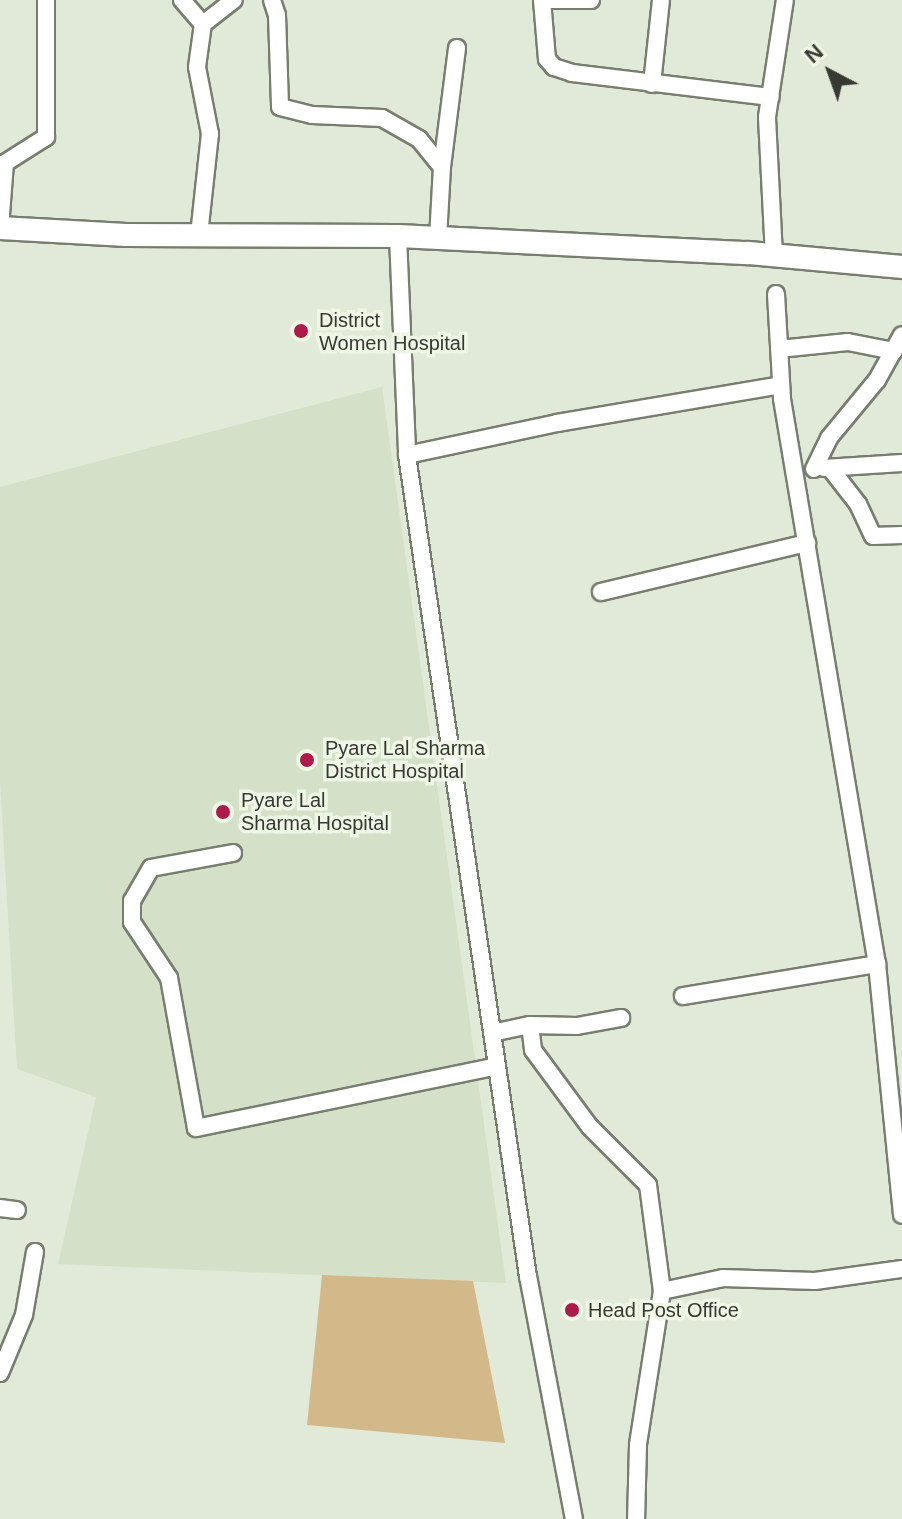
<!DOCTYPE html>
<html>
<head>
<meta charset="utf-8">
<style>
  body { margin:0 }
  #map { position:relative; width:902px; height:1519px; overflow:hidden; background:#e1e9d8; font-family:Helvetica,sans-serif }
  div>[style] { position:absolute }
  .built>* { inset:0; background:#d4e0c8 }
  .green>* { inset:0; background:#d3b88a }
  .roads { filter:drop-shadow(2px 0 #777e6f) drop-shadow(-2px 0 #777e6f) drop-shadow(0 2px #777e6f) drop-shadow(0 -2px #777e6f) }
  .minor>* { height:16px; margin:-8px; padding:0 8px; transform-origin:8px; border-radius:8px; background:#fff }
  .major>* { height:22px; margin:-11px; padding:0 11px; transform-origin:11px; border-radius:11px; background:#fff }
  .dots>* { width:22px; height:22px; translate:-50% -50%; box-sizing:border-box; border:4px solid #eef6e5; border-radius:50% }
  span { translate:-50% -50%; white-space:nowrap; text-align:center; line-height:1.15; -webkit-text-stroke:7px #eef6e5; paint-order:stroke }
  .poi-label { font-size:20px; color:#373a33 }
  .left { translate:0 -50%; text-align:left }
  .north { position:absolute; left:790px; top:32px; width:80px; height:80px; -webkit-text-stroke:6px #eef6e5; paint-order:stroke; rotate:319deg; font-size:22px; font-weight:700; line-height:32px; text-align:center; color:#373a33 }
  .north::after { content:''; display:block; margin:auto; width:28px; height:36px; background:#373a33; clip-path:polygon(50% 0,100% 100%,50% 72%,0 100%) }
</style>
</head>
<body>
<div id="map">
  <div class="built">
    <i style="clip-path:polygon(382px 387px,506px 1283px,58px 1264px,96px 1097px,17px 1069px,0 781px,0 487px)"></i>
  </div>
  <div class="green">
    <i style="clip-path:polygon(322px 1275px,473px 1281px,505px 1443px,307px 1425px)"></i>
  </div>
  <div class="roads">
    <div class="minor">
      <i style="left:182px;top:0;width:32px;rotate:49deg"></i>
      <i style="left:272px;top:0;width:16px;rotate:72deg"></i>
      <i style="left:277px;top:15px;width:92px;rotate:88.1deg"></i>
      <i style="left:280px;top:107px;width:33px;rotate:14deg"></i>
      <i style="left:312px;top:115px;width:70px;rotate:2.5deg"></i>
      <i style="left:382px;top:118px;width:43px;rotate:29.6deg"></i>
      <i style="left:419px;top:139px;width:36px;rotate:51deg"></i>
      <i style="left:442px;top:167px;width:72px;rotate:93.2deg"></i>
      <i style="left:542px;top:0;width:59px;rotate:85.2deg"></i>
      <i style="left:547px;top:59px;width:11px;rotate:49deg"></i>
      <i style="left:554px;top:67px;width:19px;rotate:18deg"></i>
      <i style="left:572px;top:73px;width:200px;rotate:6.9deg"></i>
      <i style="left:543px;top:0;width:48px"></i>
      <i style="left:652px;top:84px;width:84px;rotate:-83.9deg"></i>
      <i style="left:442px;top:167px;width:120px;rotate:-82.8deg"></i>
      <i style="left:0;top:228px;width:65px;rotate:-85.6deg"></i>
      <i style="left:5px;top:163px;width:49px;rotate:-32.4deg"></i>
      <i style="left:46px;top:137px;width:137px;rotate:-90deg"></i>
      <i style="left:199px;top:235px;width:102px;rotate:-83.8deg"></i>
      <i style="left:210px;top:134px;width:68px;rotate:-101deg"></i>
      <i style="left:197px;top:67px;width:43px;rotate:-82.1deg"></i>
      <i style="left:203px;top:24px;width:39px;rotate:-38deg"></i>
      <i style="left:398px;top:236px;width:219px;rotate:87.6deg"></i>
      <i style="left:407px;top:455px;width:830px;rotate:81.62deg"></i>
      <i style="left:528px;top:1276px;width:247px;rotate:79.3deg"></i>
      <i style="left:774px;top:256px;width:139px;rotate:-92.9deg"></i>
      <i style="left:767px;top:117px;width:118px;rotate:-81.3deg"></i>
      <i style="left:776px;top:294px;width:105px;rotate:86.7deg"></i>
      <i style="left:782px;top:399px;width:573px;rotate:80.46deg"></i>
      <i style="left:877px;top:964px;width:252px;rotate:84.3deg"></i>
      <i style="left:779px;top:349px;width:69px;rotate:-5.8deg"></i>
      <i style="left:848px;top:342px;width:47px;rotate:11.1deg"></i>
      <i style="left:407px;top:455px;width:153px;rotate:-12deg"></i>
      <i style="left:557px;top:423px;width:227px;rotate:-9.6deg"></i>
      <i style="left:824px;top:468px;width:78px;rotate:-3.7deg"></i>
      <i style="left:830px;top:468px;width:46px;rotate:52.1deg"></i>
      <i style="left:858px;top:504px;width:35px;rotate:65deg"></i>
      <i style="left:873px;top:536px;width:29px;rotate:-2deg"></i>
      <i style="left:814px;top:469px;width:34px;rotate:-64deg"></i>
      <i style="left:829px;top:438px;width:75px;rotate:-50.4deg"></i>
      <i style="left:877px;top:380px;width:51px;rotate:-60.9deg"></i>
      <i style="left:601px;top:592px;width:212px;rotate:-13.4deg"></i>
      <i style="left:233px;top:853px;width:83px;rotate:169.6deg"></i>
      <i style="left:151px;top:868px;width:38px;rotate:120deg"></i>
      <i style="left:132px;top:901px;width:21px;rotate:90deg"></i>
      <i style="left:132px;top:922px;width:67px;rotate:56.5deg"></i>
      <i style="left:169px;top:978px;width:152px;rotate:79.8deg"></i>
      <i style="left:196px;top:1128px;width:307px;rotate:-11.6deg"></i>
      <i style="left:683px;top:996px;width:197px;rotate:-9.4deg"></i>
      <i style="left:530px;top:1025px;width:47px;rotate:1.2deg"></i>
      <i style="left:577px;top:1026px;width:45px;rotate:-10.3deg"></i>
      <i style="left:492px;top:1033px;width:39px;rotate:-12deg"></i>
      <i style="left:530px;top:1025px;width:25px;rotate:83deg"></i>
      <i style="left:533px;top:1050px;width:96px;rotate:53.5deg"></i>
      <i style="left:590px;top:1127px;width:82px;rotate:45deg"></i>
      <i style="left:648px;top:1185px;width:107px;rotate:82.5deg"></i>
      <i style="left:662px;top:1291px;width:156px;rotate:98.9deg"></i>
      <i style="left:638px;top:1445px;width:74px;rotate:91.5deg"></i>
      <i style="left:0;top:1208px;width:17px;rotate:7deg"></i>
      <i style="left:662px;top:1291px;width:62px;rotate:-12deg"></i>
      <i style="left:723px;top:1278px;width:92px;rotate:1.9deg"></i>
      <i style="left:815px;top:1281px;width:88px;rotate:-7.9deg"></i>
      <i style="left:0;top:1373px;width:63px;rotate:-67.5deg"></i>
      <i style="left:24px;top:1315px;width:64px;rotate:-80.1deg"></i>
    </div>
    <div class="major">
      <i style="left:0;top:228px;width:126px;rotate:3.2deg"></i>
      <i style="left:126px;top:235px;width:272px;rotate:0.2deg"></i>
      <i style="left:398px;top:236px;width:351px;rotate:2.8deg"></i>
      <i style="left:749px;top:253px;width:154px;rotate:5.2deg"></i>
    </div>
  </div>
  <div class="dots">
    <i style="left:301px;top:331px;background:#ad1b4a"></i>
    <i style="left:307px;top:760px;background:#ad1b4a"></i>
    <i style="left:223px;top:812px;background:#ad1b4a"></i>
    <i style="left:572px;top:1310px;background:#ad1b4a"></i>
  </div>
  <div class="poi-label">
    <span class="left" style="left:319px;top:332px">District<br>Women Hospital</span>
    <span class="left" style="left:325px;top:760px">Pyare Lal Sharma<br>District Hospital</span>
    <span class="left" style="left:241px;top:812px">Pyare Lal<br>Sharma Hospital</span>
    <span class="left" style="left:588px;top:1310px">Head Post Office</span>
  </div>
  <div class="north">N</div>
</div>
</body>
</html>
